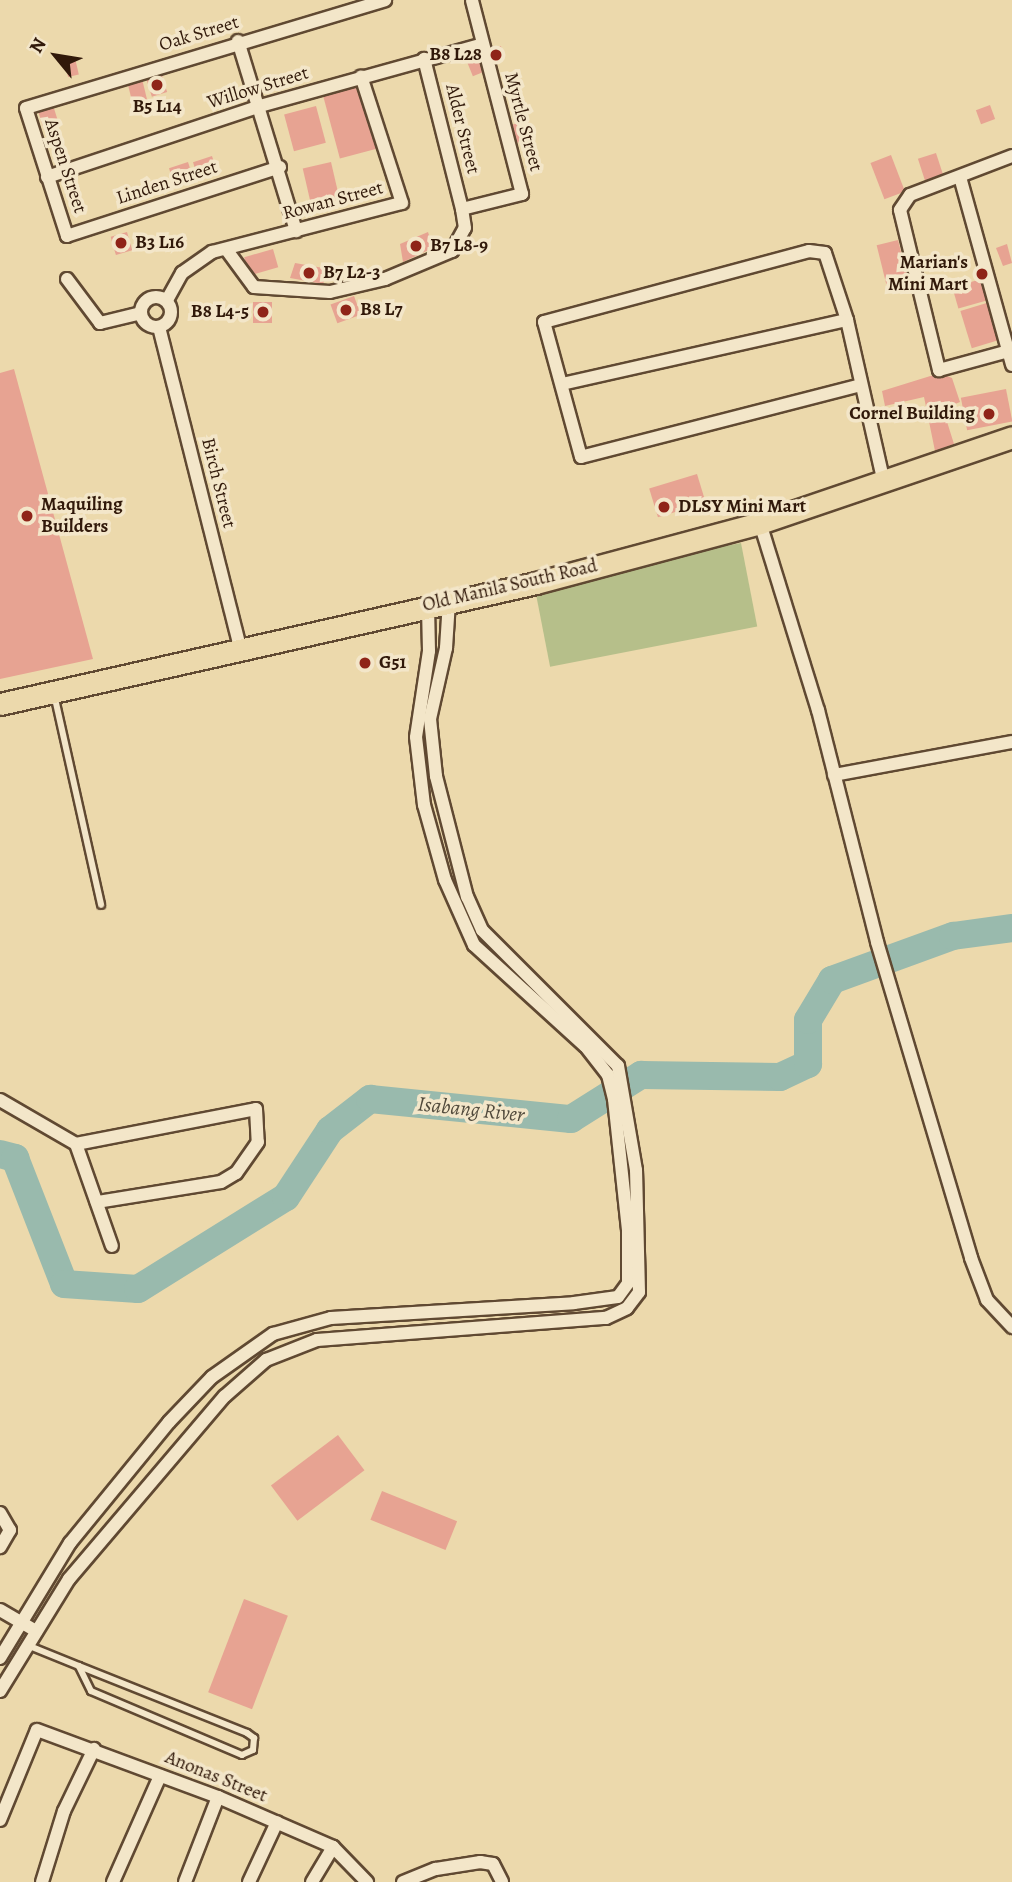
<!DOCTYPE html>
<html>
<head>
<meta charset="utf-8">
<style>
  body { margin:0 }
  #map { position:relative; width:1012px; height:1882px; overflow:hidden; background:#ecd9ac; font-family:Alegreya,serif }
  div>[style] { position:absolute }
  .green>* { inset:0; background:#b6bf8a; transform-origin:0 0 }
  .river>* { height:28px; margin:-14px; padding:0 14px; transform-origin:14px; border-radius:14px; background:#99baad }
  .building>* { inset:0; background:#e7a392; transform-origin:0 0 }
  .roads { filter:drop-shadow(2px 0 #604932) drop-shadow(-2px 0 #604932) drop-shadow(0 2px #604932) drop-shadow(0 -2px #604932) }
  .service>* { height:6px; margin:-3px; padding:0 3px; transform-origin:3px; border-radius:3px; background:#f3e6c9 }
  .minor>* { height:12px; margin:-6px; padding:0 6px; transform-origin:6px; border-radius:6px; background:#f3e6c9 }
  .minor>.ring { margin:-6px; padding:0; box-sizing:content-box; background:none; border:12px solid #f3e6c9; border-radius:50% }
  .primary>* { height:21px; margin:-10.5px; padding:0 10.5px; transform-origin:10.5px; border-radius:10.5px; background:#ecd9ac }
  .dots>* { width:19px; height:19px; translate:-50% -50%; box-sizing:border-box; border:4px solid #f3e6c9; border-radius:50% }
  span { translate:-50% -50%; white-space:nowrap; text-align:center; line-height:1.15; -webkit-text-stroke:7px #f3e6c9; paint-order:stroke }
  .street-label { font-size:19px; color:#31190a }
  .poi-label { font-size:19px; color:#31190a; font-weight:700 }
  .right { translate:-100% -50%; text-align:right }
  .left { translate:0 -50%; text-align:left }
  .water-label { font-size:21px; color:#50493b; font-style:italic }
  .north { position:absolute; left:21px; top:21px; width:70px; height:70px; -webkit-text-stroke:5px #f3e6c9; paint-order:stroke; rotate:300deg; font-size:19px; font-weight:700; line-height:28px; text-align:center; color:#31190a }
  .north::after { content:''; display:block; margin:auto; width:24px; height:32px; background:#31190a; clip-path:polygon(50% 0,100% 100%,50% 72%,0 100%) }
</style>
</head>
<body>
<div id="map">
  <div class="green">
    <i style="left:741px;top:543px;width:85px;height:211px;rotate:79deg"></i>
  </div>
  <div class="river">
    <i style="left:0;top:1154px;width:16px;rotate:15deg"></i>
    <i style="left:15px;top:1158px;width:135px;rotate:68.7deg"></i>
    <i style="left:64px;top:1284px;width:74px;rotate:3.9deg"></i>
    <i style="left:138px;top:1289px;width:174px;rotate:-31.9deg"></i>
    <i style="left:286px;top:1197px;width:80px;rotate:-56.7deg"></i>
    <i style="left:330px;top:1130px;width:51px;rotate:-37.8deg"></i>
    <i style="left:370px;top:1099px;width:202px;rotate:5.7deg"></i>
    <i style="left:571px;top:1119px;width:83px;rotate:-32.2deg"></i>
    <i style="left:641px;top:1075px;width:139px;rotate:0.8deg"></i>
    <i style="left:780px;top:1077px;width:31px;rotate:-25deg"></i>
    <i style="left:808px;top:1064px;width:44px;rotate:-90deg"></i>
    <i style="left:808px;top:1020px;width:47px;rotate:-59deg"></i>
    <i style="left:832px;top:980px;width:129px;rotate:-20deg"></i>
    <i style="left:953px;top:936px;width:60px;rotate:-7.7deg"></i>
  </div>
  <div class="building">
    <i style="left:501px;top:46px;width:15px;height:12px;rotate:82deg"></i>
    <i style="left:478px;top:57px;width:16px;height:12px;rotate:68deg"></i>
    <i style="left:75px;top:58px;width:17px;height:11px;rotate:77deg"></i>
    <i style="left:161px;top:72px;width:21px;height:16px;rotate:73deg"></i>
    <i style="left:142px;top:79px;width:21px;height:15px;rotate:76deg"></i>
    <i style="left:359px;top:83px;width:68px;height:38px;rotate:75deg"></i>
    <i style="left:53px;top:105px;width:21px;height:16px;rotate:73deg"></i>
    <i style="left:990px;top:105px;width:15px;height:15px;rotate:70deg"></i>
    <i style="left:316px;top:106px;width:38px;height:33px;rotate:75deg"></i>
    <i style="clip-path:polygon(528px 120px,532px 137px,514px 144px,508px 126px)"></i>
    <i style="left:936px;top:153px;width:23px;height:19px;rotate:72deg"></i>
    <i style="left:891px;top:155px;width:39px;height:22px;rotate:69deg"></i>
    <i style="left:212px;top:156px;width:19px;height:20px;rotate:72deg"></i>
    <i style="left:188px;top:162px;width:19px;height:20px;rotate:72deg"></i>
    <i style="left:331px;top:162px;width:44px;height:29px;rotate:77deg"></i>
    <i style="left:127px;top:232px;width:19px;height:17px;rotate:74deg"></i>
    <i style="clip-path:polygon(428px 232px,433px 248px,403px 262px,400px 244px)"></i>
    <i style="left:898px;top:240px;width:40px;height:22px;rotate:76deg"></i>
    <i style="clip-path:polygon(1007px 244px,1012px 263px,1003px 266px,996px 248px)"></i>
    <i style="left:273px;top:249px;width:19px;height:30px;rotate:74deg"></i>
    <i style="clip-path:polygon(295px 263px,329px 269px,323px 284px,290px 278px)"></i>
    <i style="left:985px;top:278px;width:22px;height:34px;rotate:74deg"></i>
    <i style="left:354px;top:296px;width:20px;height:25px;rotate:70deg"></i>
    <i style="left:253px;top:302px;width:19px;height:21px"></i>
    <i style="left:990px;top:302px;width:39px;height:31px;rotate:73deg"></i>
    <i style="clip-path:polygon(14px 369px,93px 659px,0 679px,0 373px)"></i>
    <i style="clip-path:polygon(940px 373px,952px 378px,960px 402px,943px 409px,954px 444px,935px 451px,924px 397px,885px 406px,882px 391px)"></i>
    <i style="left:1006px;top:389px;width:33px;height:46px;rotate:79deg"></i>
    <i style="left:697px;top:474px;width:30px;height:50px;rotate:73deg"></i>
    <i style="left:338px;top:1435px;width:44px;height:84px;rotate:53deg"></i>
    <i style="left:382px;top:1491px;width:81px;height:31px;rotate:22deg"></i>
    <i style="left:244px;top:1599px;width:47px;height:100px;rotate:21deg"></i>
  </div>
  <div class="roads">
    <div class="service">
      <i style="left:54px;top:694px;width:216px;rotate:77.4deg"></i>
      <i style="left:27px;top:1645px;width:56px;rotate:22deg"></i>
      <i style="left:79px;top:1666px;width:181px;rotate:21.7deg"></i>
      <i style="left:247px;top:1733px;width:9px;rotate:36deg"></i>
      <i style="left:254px;top:1738px;width:12px;rotate:95deg"></i>
      <i style="left:253px;top:1750px;width:12px;rotate:156deg"></i>
      <i style="left:242px;top:1755px;width:164px;rotate:-157deg"></i>
      <i style="left:91px;top:1691px;width:28px;rotate:-116deg"></i>
    </div>
    <div class="minor">
      <i style="left:238px;top:41px;width:199px;rotate:73deg"></i>
      <i style="left:1012px;top:156px;width:109px;rotate:159.1deg"></i>
      <i style="left:910px;top:195px;width:18px;rotate:124deg"></i>
      <i style="left:900px;top:210px;width:165px;rotate:76.3deg"></i>
      <i style="left:939px;top:370px;width:76px;rotate:-15.3deg"></i>
      <i style="left:280px;top:167px;width:224px;rotate:162.1deg"></i>
      <i style="left:67px;top:236px;width:134px;rotate:-107.8deg"></i>
      <i style="left:26px;top:108px;width:375px;rotate:-16.7deg"></i>
      <i style="left:47px;top:177px;width:225px;rotate:-18.4deg"></i>
      <i style="left:260px;top:106px;width:231px;rotate:-15.5deg"></i>
      <i style="left:960px;top:177px;width:195px;rotate:74.5deg"></i>
      <i style="left:462px;top:209px;width:62px;rotate:-14deg"></i>
      <i style="left:522px;top:194px;width:200px;rotate:-104.5deg"></i>
      <i style="left:226px;top:249px;width:47px;rotate:53.6deg"></i>
      <i style="left:254px;top:287px;width:76px;rotate:3.8deg"></i>
      <i style="left:330px;top:292px;width:57px;rotate:-13.3deg"></i>
      <i style="left:385px;top:279px;width:73px;rotate:-22.7deg"></i>
      <i style="left:452px;top:251px;width:26px;rotate:-61deg"></i>
      <i style="left:465px;top:228px;width:19px;rotate:-99deg"></i>
      <i style="left:462px;top:209px;width:155px;rotate:-104.2deg"></i>
      <i style="left:67px;top:279px;width:55px;rotate:53.1deg"></i>
      <i style="left:100px;top:323px;width:42px;rotate:-13.7deg"></i>
      <i class="ring" style="left:141px;top:297px;width:18px;height:18px"></i>
      <i style="left:167px;top:300px;width:31px;rotate:-61deg"></i>
      <i style="left:182px;top:273px;width:37px;rotate:-35deg"></i>
      <i style="left:212px;top:252px;width:196px;rotate:-14.5deg"></i>
      <i style="left:402px;top:203px;width:133px;rotate:-107.9deg"></i>
      <i style="left:159px;top:327px;width:331px;rotate:75.8deg"></i>
      <i style="left:562px;top:384px;width:292px;rotate:-12.7deg"></i>
      <i style="left:861px;top:385px;width:289px;rotate:165.6deg"></i>
      <i style="left:581px;top:457px;width:140px;rotate:-105.3deg"></i>
      <i style="left:544px;top:322px;width:274px;rotate:-15deg"></i>
      <i style="left:809px;top:251px;width:16px;rotate:7deg"></i>
      <i style="left:825px;top:253px;width:71px;rotate:71.8deg"></i>
      <i style="left:847px;top:320px;width:167px;rotate:77.2deg"></i>
      <i style="left:760px;top:523px;width:196px;rotate:72.8deg"></i>
      <i style="left:818px;top:710px;width:239px;rotate:75.7deg"></i>
      <i style="left:877px;top:942px;width:330px;rotate:73.4deg"></i>
      <i style="left:971px;top:1258px;width:45px;rotate:69.1deg"></i>
      <i style="left:987px;top:1300px;width:37px;rotate:47deg"></i>
      <i style="left:834px;top:775px;width:181px;rotate:-10.5deg"></i>
      <i style="left:0;top:1100px;width:88px;rotate:30.1deg"></i>
      <i style="left:76px;top:1144px;width:108px;rotate:70.6deg"></i>
      <i style="left:76px;top:1144px;width:183px;rotate:-11deg"></i>
      <i style="left:256px;top:1109px;width:33px;rotate:87deg"></i>
      <i style="left:258px;top:1142px;width:38px;rotate:125deg"></i>
      <i style="left:236px;top:1173px;width:17px;rotate:149deg"></i>
      <i style="left:221px;top:1182px;width:126px;rotate:170.8deg"></i>
      <i style="left:0;top:1513px;width:20px;rotate:60deg"></i>
      <i style="left:10px;top:1530px;width:20px;rotate:120deg"></i>
      <i style="left:0;top:1610px;width:42px;rotate:30.3deg"></i>
      <i style="left:0;top:1658px;width:135px;rotate:-58.7deg"></i>
      <i style="left:70px;top:1543px;width:156px;rotate:-50.7deg"></i>
      <i style="left:169px;top:1422px;width:62px;rotate:-46.3deg"></i>
      <i style="left:212px;top:1377px;width:75px;rotate:-35.2deg"></i>
      <i style="left:273px;top:1334px;width:60px;rotate:-15.4deg"></i>
      <i style="left:331px;top:1318px;width:243px;rotate:-3.5deg"></i>
      <i style="left:574px;top:1303px;width:44px;rotate:-7.8deg"></i>
      <i style="left:618px;top:1297px;width:17px;rotate:-54deg"></i>
      <i style="left:628px;top:1283px;width:53px;rotate:-90deg"></i>
      <i style="left:628px;top:1230px;width:132px;rotate:-96.1deg"></i>
      <i style="left:614px;top:1099px;width:25px;rotate:-104deg"></i>
      <i style="left:608px;top:1075px;width:37px;rotate:-128deg"></i>
      <i style="left:585px;top:1046px;width:150px;rotate:-137.7deg"></i>
      <i style="left:474px;top:945px;width:71px;rotate:-114deg"></i>
      <i style="left:445px;top:880px;width:78px;rotate:-105.6deg"></i>
      <i style="left:424px;top:805px;width:68px;rotate:-96.7deg"></i>
      <i style="left:416px;top:737px;width:87px;rotate:-81.4deg"></i>
      <i style="left:429px;top:651px;width:45px;rotate:-91.3deg"></i>
      <i style="left:0;top:1691px;width:132px;rotate:-58.4deg"></i>
      <i style="left:69px;top:1579px;width:240px;rotate:-49.6deg"></i>
      <i style="left:225px;top:1396px;width:55px;rotate:-41.3deg"></i>
      <i style="left:266px;top:1360px;width:55px;rotate:-21.4deg"></i>
      <i style="left:317px;top:1340px;width:290px;rotate:-4.4deg"></i>
      <i style="left:606px;top:1318px;width:23px;rotate:-25deg"></i>
      <i style="left:627px;top:1308px;width:20px;rotate:-53deg"></i>
      <i style="left:639px;top:1292px;width:122px;rotate:-91.4deg"></i>
      <i style="left:636px;top:1170px;width:106px;rotate:-99.8deg"></i>
      <i style="left:618px;top:1066px;width:192px;rotate:-135deg"></i>
      <i style="left:482px;top:930px;width:36px;rotate:-114deg"></i>
      <i style="left:467px;top:897px;width:125px;rotate:-104.4deg"></i>
      <i style="left:436px;top:776px;width:57px;rotate:-96deg"></i>
      <i style="left:430px;top:719px;width:73px;rotate:-77.3deg"></i>
      <i style="left:446px;top:648px;width:46px;rotate:-86.3deg"></i>
      <i style="left:0;top:1820px;width:97px;rotate:-67.7deg"></i>
      <i style="left:37px;top:1730px;width:193px;rotate:20.3deg"></i>
      <i style="left:218px;top:1797px;width:125px;rotate:23.5deg"></i>
      <i style="left:333px;top:1847px;width:49px;rotate:45.8deg"></i>
      <i style="left:42px;top:1882px;width:74px;rotate:-72.8deg"></i>
      <i style="left:64px;top:1811px;width:69px;rotate:-64.2deg"></i>
      <i style="left:113px;top:1882px;width:116px;rotate:-66.1deg"></i>
      <i style="left:185px;top:1882px;width:91px;rotate:-68.8deg"></i>
      <i style="left:249px;top:1882px;width:66px;rotate:-65deg"></i>
      <i style="left:312px;top:1882px;width:41px;rotate:-59deg"></i>
      <i style="left:403px;top:1882px;width:35px;rotate:-22deg"></i>
      <i style="left:436px;top:1869px;width:45px;rotate:-9deg"></i>
      <i style="left:480px;top:1862px;width:13px;rotate:9deg"></i>
      <i style="left:493px;top:1864px;width:20px;rotate:63deg"></i>
    </div>
    <div class="primary">
      <i style="left:0;top:704px;width:549px;rotate:-12.72deg"></i>
      <i style="left:536px;top:583px;width:232px;rotate:-15deg"></i>
      <i style="left:760px;top:523px;width:266px;rotate:-18.8deg"></i>
    </div>
  </div>
  <div class="dots">
    <i style="left:496px;top:55px;background:#8f2418"></i>
    <i style="left:157px;top:85px;background:#8f2418"></i>
    <i style="left:121px;top:243px;background:#8f2418"></i>
    <i style="left:416px;top:246px;background:#8f2418"></i>
    <i style="left:309px;top:273px;background:#8f2418"></i>
    <i style="left:982px;top:274px;background:#8f2418"></i>
    <i style="left:346px;top:310px;background:#8f2418"></i>
    <i style="left:263px;top:312px;background:#8f2418"></i>
    <i style="left:989px;top:414px;background:#8f2418"></i>
    <i style="left:664px;top:507px;background:#8f2418"></i>
    <i style="left:27px;top:516px;background:#8f2418"></i>
    <i style="left:365px;top:663px;background:#8f2418"></i>
  </div>
  <div class="street-label">
    <span style="left:199px;top:34px;rotate:-17deg">Oak Street</span>
    <span style="left:258px;top:88px;rotate:-17deg">Willow Street</span>
    <span style="left:523px;top:122px;rotate:75deg">Myrtle Street</span>
    <span style="left:462px;top:129px;rotate:76deg">Alder Street</span>
    <span style="left:65px;top:166px;rotate:72deg">Aspen Street</span>
    <span style="left:167px;top:183px;rotate:-18deg">Linden Street</span>
    <span style="left:333px;top:201px;rotate:-15deg">Rowan Street</span>
    <span style="left:218px;top:483px;rotate:76deg">Birch Street</span>
    <span style="left:510px;top:586px;rotate:-13deg">Old Manila South Road</span>
    <span style="left:216px;top:1777px;rotate:22deg">Anonas Street</span>
  </div>
  <div class="poi-label">
    <span class="right" style="left:482px;top:55px">B8 L28</span>
    <span style="left:157px;top:107px">B5 L14</span>
    <span class="left" style="left:135px;top:243px">B3 L16</span>
    <span class="left" style="left:430px;top:246px">B7 L8-9</span>
    <span class="right" style="left:968px;top:274px">Marian's<br>Mini Mart</span>
    <span class="left" style="left:323px;top:273px">B7 L2-3</span>
    <span class="left" style="left:360px;top:310px">B8 L7</span>
    <span class="right" style="left:249px;top:312px">B8 L4-5</span>
    <span class="right" style="left:975px;top:414px">Cornel Building</span>
    <span class="left" style="left:41px;top:516px">Maquiling<br>Builders</span>
    <span class="left" style="left:678px;top:507px">DLSY Mini Mart</span>
    <span class="left" style="left:379px;top:663px">G51</span>
  </div>
  <div class="water-label">
    <span style="left:471px;top:1109px;rotate:6deg">Isabang River</span>
  </div>
  <div class="north">N</div>
</div>
</body>
</html>
